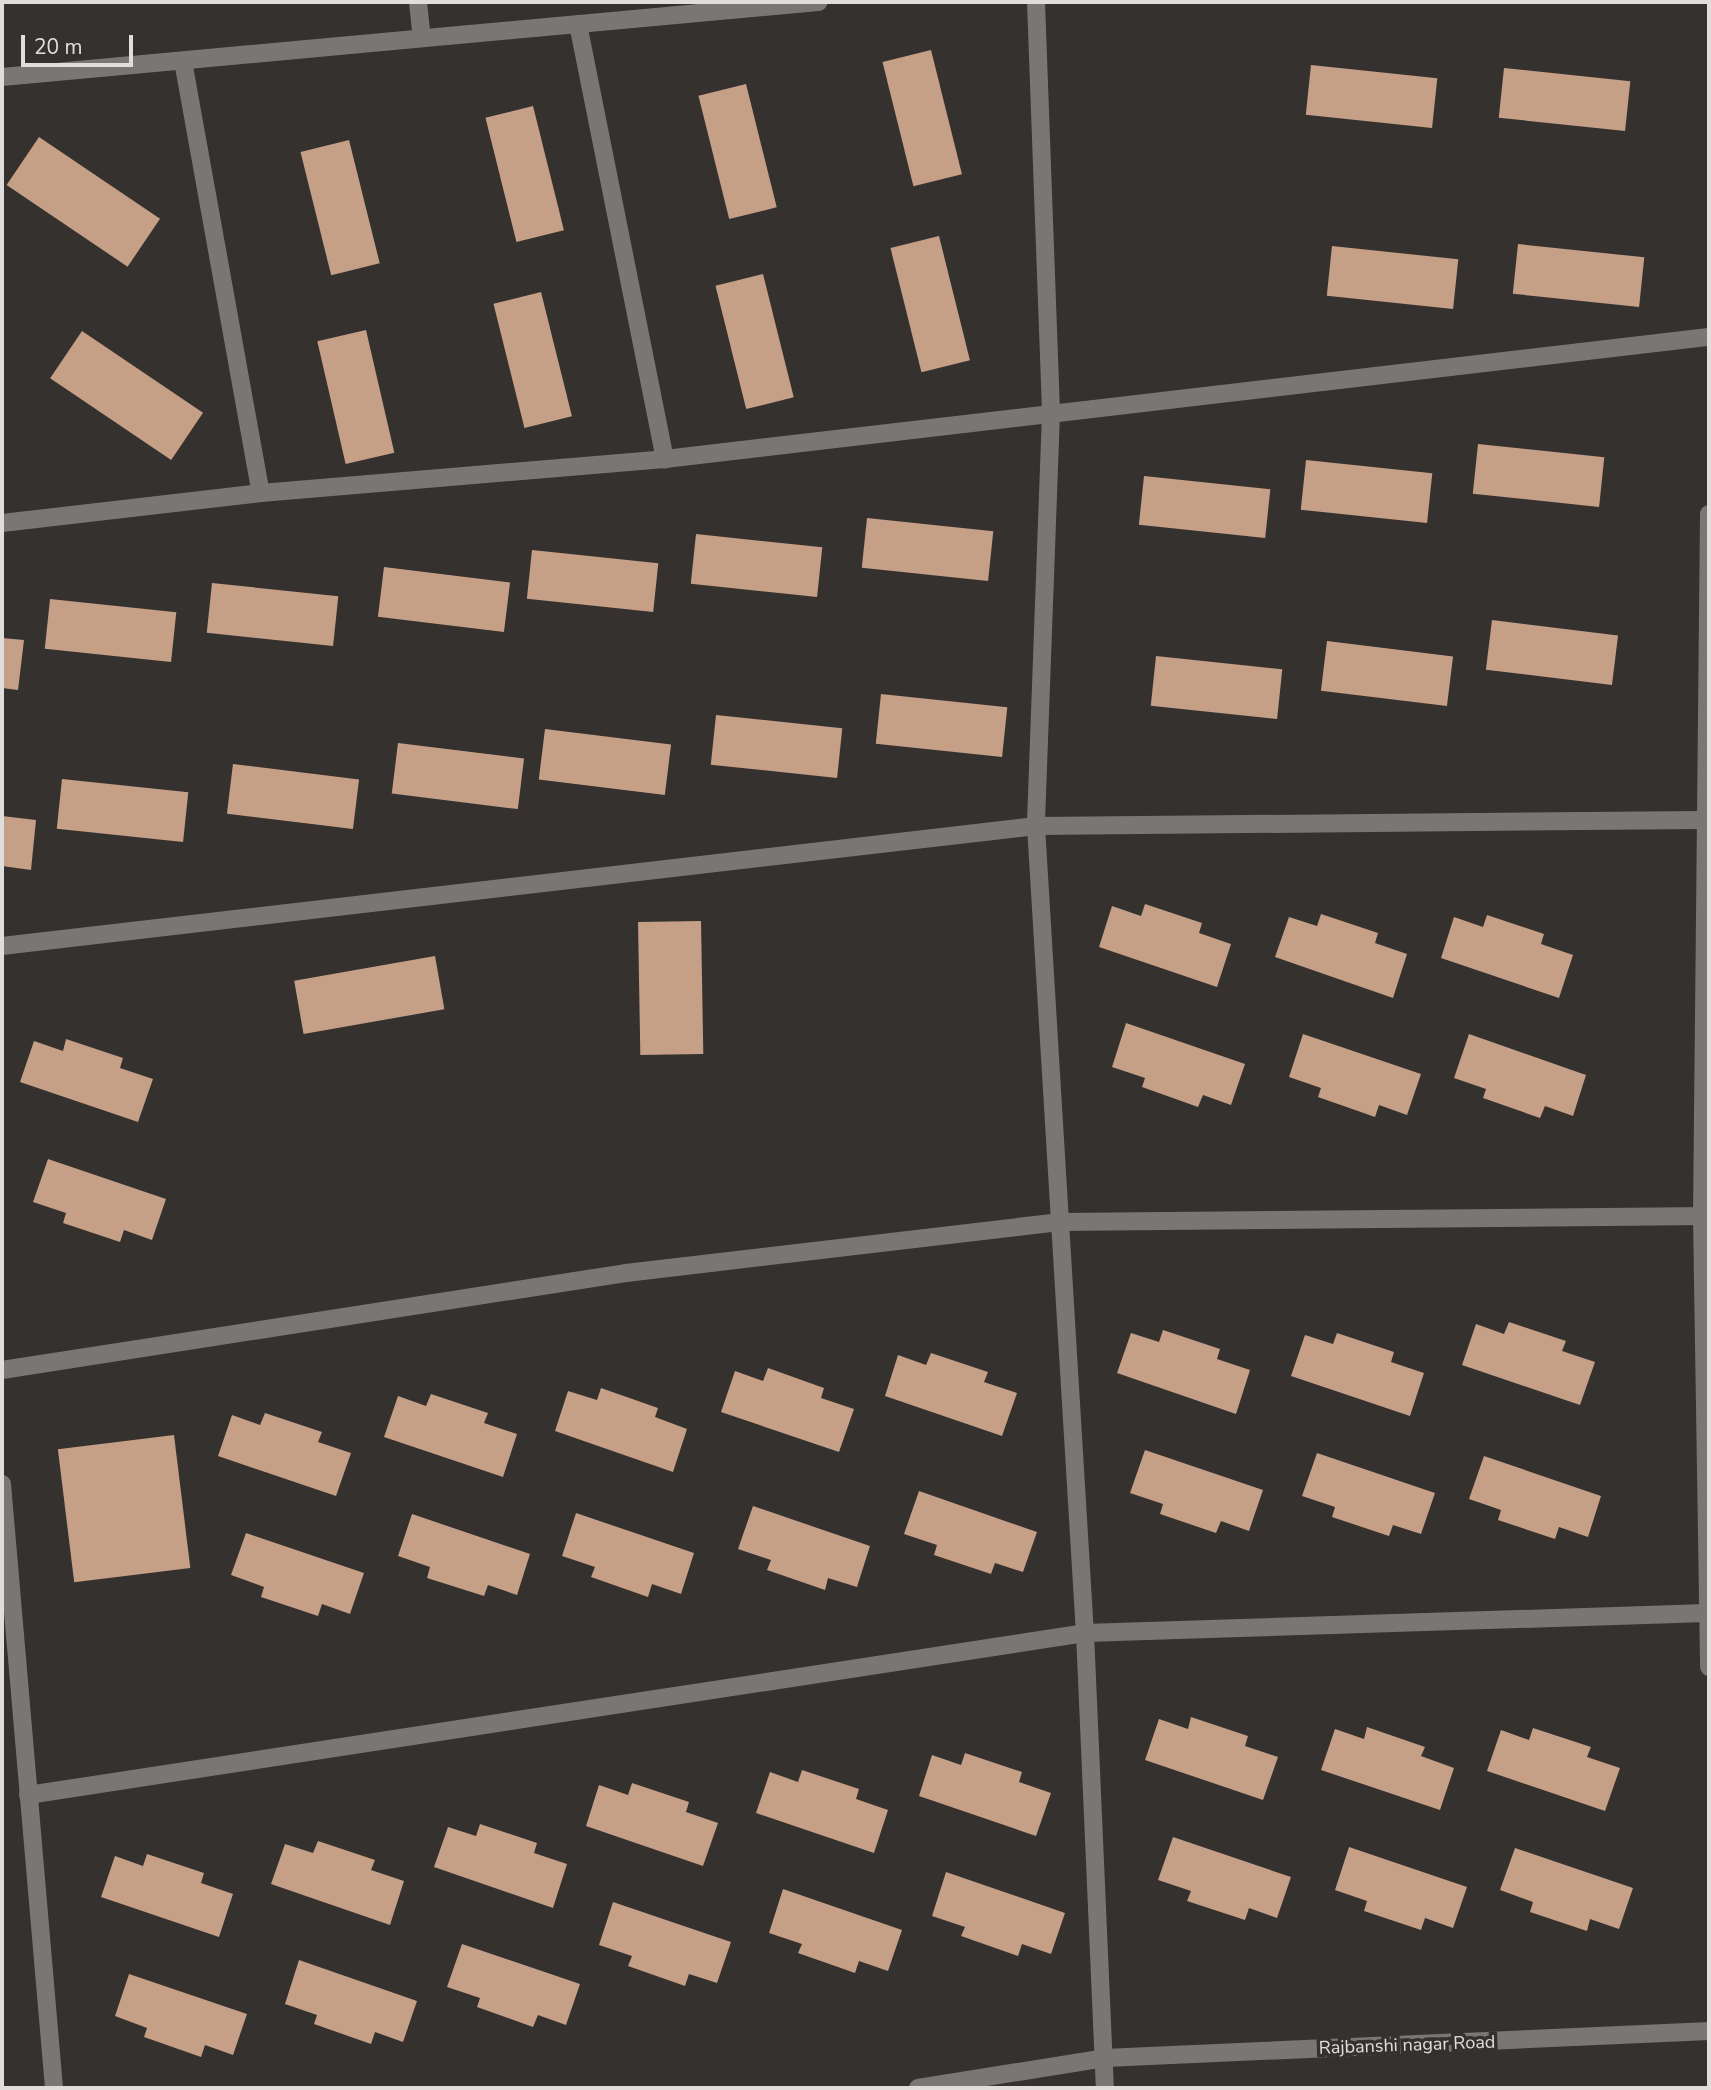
<!DOCTYPE html>
<html>
<head>
<meta charset="utf-8">
<style>
  body { margin:0 }
  #map { position:relative; width:1711px; height:2090px; overflow:hidden; background:#34312f; font-family:"Nunito Sans",sans-serif }
  div>[style] { position:absolute }
  .building>* { inset:0; background:#c69f87; transform-origin:0 0 }
  .minor>* { height:18px; margin:-9px; padding:0 9px; transform-origin:9px; border-radius:9px; background:#787776 }
  span { translate:-50% -50%; white-space:nowrap; text-align:center; line-height:1.15; -webkit-text-stroke:7px #34312f; paint-order:stroke }
  .street-label { font-size:18px; color:#e0dedd }
  .frame { position:absolute; inset:0; border:4px solid #e0dedd; pointer-events:none }
  .scale { position:absolute; left:21px; top:35px; width:112px; height:32px; box-sizing:border-box; border:4px solid #e0dedd; border-top:0; padding-left:9px; font-size:21px; line-height:24px; white-space:nowrap; color:#e0dedd; -webkit-text-stroke:5px #34312f; paint-order:stroke }
</style>
</head>
<body>
<div id="map">
  <div class="building">
    <i style="left:931px;top:50px;width:128px;height:50px;rotate:76deg"></i>
    <i style="left:1311px;top:65px;width:127px;height:50px;rotate:6deg"></i>
    <i style="left:1504px;top:68px;width:127px;height:50px;rotate:6deg"></i>
    <i style="left:746px;top:84px;width:127px;height:49px;rotate:76deg"></i>
    <i style="left:533px;top:106px;width:128px;height:49px;rotate:76deg"></i>
    <i style="left:39px;top:137px;width:146px;height:58px;rotate:34deg"></i>
    <i style="left:349px;top:140px;width:127px;height:50px;rotate:76deg"></i>
    <i style="left:939px;top:236px;width:128px;height:50px;rotate:76deg"></i>
    <i style="left:1518px;top:244px;width:127px;height:50px;rotate:6deg"></i>
    <i style="left:1332px;top:246px;width:127px;height:50px;rotate:6deg"></i>
    <i style="left:763px;top:274px;width:127px;height:49px;rotate:76deg"></i>
    <i style="left:541px;top:292px;width:128px;height:49px;rotate:76deg"></i>
    <i style="left:366px;top:330px;width:126px;height:50px;rotate:77deg"></i>
    <i style="left:82px;top:331px;width:146px;height:57px;rotate:34deg"></i>
    <i style="left:1478px;top:444px;width:127px;height:50px;rotate:6deg"></i>
    <i style="left:1306px;top:460px;width:127px;height:50px;rotate:6deg"></i>
    <i style="left:1144px;top:476px;width:127px;height:49px;rotate:6deg"></i>
    <i style="left:867px;top:518px;width:127px;height:50px;rotate:6deg"></i>
    <i style="left:696px;top:534px;width:127px;height:50px;rotate:6deg"></i>
    <i style="left:532px;top:550px;width:127px;height:49px;rotate:6deg"></i>
    <i style="left:384px;top:567px;width:127px;height:50px;rotate:7deg"></i>
    <i style="left:212px;top:583px;width:127px;height:50px;rotate:6deg"></i>
    <i style="left:50px;top:599px;width:127px;height:50px;rotate:6deg"></i>
    <i style="left:1492px;top:620px;width:127px;height:50px;rotate:7deg"></i>
    <i style="clip-path:polygon(2px 638px,24px 640px,18px 690px,2px 688px)"></i>
    <i style="left:1327px;top:641px;width:127px;height:50px;rotate:7deg"></i>
    <i style="left:1156px;top:656px;width:127px;height:50px;rotate:6deg"></i>
    <i style="left:881px;top:694px;width:127px;height:50px;rotate:6deg"></i>
    <i style="left:716px;top:715px;width:127px;height:50px;rotate:6deg"></i>
    <i style="left:545px;top:729px;width:127px;height:51px;rotate:7deg"></i>
    <i style="left:398px;top:743px;width:127px;height:51px;rotate:7deg"></i>
    <i style="left:233px;top:764px;width:127px;height:50px;rotate:7deg"></i>
    <i style="left:62px;top:779px;width:127px;height:50px;rotate:6deg"></i>
    <i style="clip-path:polygon(2px 816px,36px 820px,31px 870px,2px 866px)"></i>
    <i style="clip-path:polygon(1145px 904px,1202px 923px,1199px 933px,1231px 944px,1217px 987px,1099px 947px,1112px 906px,1141px 916px)"></i>
    <i style="clip-path:polygon(1321px 914px,1378px 933px,1375px 943px,1407px 954px,1393px 998px,1275px 957px,1289px 917px,1317px 926px)"></i>
    <i style="clip-path:polygon(1487px 915px,1544px 934px,1541px 944px,1573px 955px,1559px 998px,1441px 958px,1454px 917px,1483px 927px)"></i>
    <i style="left:701px;top:921px;width:133px;height:63px;rotate:89deg"></i>
    <i style="left:435px;top:956px;width:54px;height:143px;rotate:80deg"></i>
    <i style="clip-path:polygon(1126px 1023px,1245px 1064px,1231px 1105px,1203px 1095px,1198px 1107px,1142px 1087px,1145px 1078px,1112px 1067px)"></i>
    <i style="clip-path:polygon(1303px 1034px,1421px 1074px,1407px 1115px,1379px 1105px,1375px 1117px,1318px 1097px,1321px 1088px,1289px 1077px)"></i>
    <i style="clip-path:polygon(1469px 1034px,1586px 1075px,1573px 1116px,1545px 1106px,1540px 1118px,1483px 1098px,1486px 1089px,1454px 1078px)"></i>
    <i style="clip-path:polygon(66px 1039px,123px 1058px,120px 1068px,153px 1079px,138px 1122px,20px 1082px,34px 1041px,63px 1051px)"></i>
    <i style="clip-path:polygon(48px 1159px,166px 1199px,152px 1240px,124px 1230px,120px 1242px,63px 1223px,66px 1213px,33px 1202px)"></i>
    <i style="clip-path:polygon(1509px 1322px,1566px 1341px,1562px 1351px,1595px 1362px,1580px 1405px,1462px 1365px,1476px 1324px,1504px 1334px)"></i>
    <i style="clip-path:polygon(1163px 1330px,1220px 1349px,1217px 1359px,1250px 1370px,1236px 1414px,1117px 1373px,1131px 1333px,1159px 1342px)"></i>
    <i style="clip-path:polygon(1337px 1333px,1394px 1352px,1391px 1362px,1424px 1373px,1410px 1416px,1291px 1376px,1305px 1335px,1333px 1344px)"></i>
    <i style="clip-path:polygon(931px 1353px,988px 1372px,984px 1382px,1017px 1393px,1002px 1436px,885px 1396px,898px 1355px,926px 1365px)"></i>
    <i style="clip-path:polygon(768px 1368px,824px 1388px,821px 1398px,854px 1409px,839px 1452px,721px 1412px,735px 1371px,763px 1381px)"></i>
    <i style="clip-path:polygon(601px 1388px,658px 1408px,655px 1417px,687px 1429px,673px 1472px,555px 1431px,568px 1391px,597px 1400px)"></i>
    <i style="clip-path:polygon(431px 1394px,488px 1413px,484px 1423px,517px 1434px,503px 1477px,384px 1437px,398px 1396px,426px 1406px)"></i>
    <i style="clip-path:polygon(265px 1413px,322px 1432px,318px 1442px,351px 1453px,336px 1496px,218px 1456px,232px 1415px,260px 1425px)"></i>
    <i style="left:174px;top:1435px;width:134px;height:117px;rotate:83deg"></i>
    <i style="clip-path:polygon(1145px 1450px,1263px 1490px,1249px 1531px,1221px 1521px,1216px 1533px,1160px 1514px,1163px 1504px,1130px 1493px)"></i>
    <i style="clip-path:polygon(1317px 1453px,1435px 1493px,1421px 1534px,1393px 1525px,1389px 1536px,1332px 1517px,1335px 1507px,1302px 1496px)"></i>
    <i style="clip-path:polygon(1484px 1456px,1601px 1496px,1588px 1537px,1559px 1527px,1555px 1539px,1498px 1520px,1501px 1510px,1469px 1499px)"></i>
    <i style="clip-path:polygon(919px 1491px,1037px 1532px,1023px 1572px,995px 1563px,991px 1574px,934px 1555px,937px 1545px,904px 1534px)"></i>
    <i style="clip-path:polygon(753px 1506px,870px 1546px,857px 1587px,828px 1578px,825px 1590px,767px 1570px,771px 1560px,738px 1549px)"></i>
    <i style="clip-path:polygon(576px 1513px,694px 1553px,681px 1594px,652px 1584px,648px 1597px,591px 1577px,595px 1567px,562px 1556px)"></i>
    <i style="clip-path:polygon(412px 1514px,530px 1554px,517px 1595px,488px 1585px,484px 1596px,427px 1578px,430px 1567px,398px 1556px)"></i>
    <i style="clip-path:polygon(246px 1533px,364px 1573px,350px 1614px,322px 1604px,318px 1616px,261px 1597px,264px 1587px,231px 1575px)"></i>
    <i style="clip-path:polygon(1191px 1717px,1248px 1736px,1245px 1746px,1278px 1757px,1263px 1800px,1145px 1760px,1159px 1719px,1188px 1729px)"></i>
    <i style="clip-path:polygon(1367px 1727px,1425px 1747px,1421px 1756px,1454px 1768px,1440px 1810px,1321px 1770px,1335px 1729px,1364px 1739px)"></i>
    <i style="clip-path:polygon(1533px 1728px,1591px 1747px,1587px 1757px,1620px 1768px,1605px 1811px,1487px 1771px,1501px 1730px,1529px 1740px)"></i>
    <i style="clip-path:polygon(965px 1753px,1022px 1772px,1019px 1782px,1051px 1793px,1036px 1836px,919px 1796px,932px 1755px,961px 1765px)"></i>
    <i style="clip-path:polygon(802px 1770px,859px 1789px,856px 1799px,888px 1810px,874px 1853px,756px 1813px,770px 1772px,798px 1782px)"></i>
    <i style="clip-path:polygon(632px 1783px,689px 1802px,686px 1812px,718px 1823px,703px 1866px,586px 1826px,599px 1785px,628px 1795px)"></i>
    <i style="clip-path:polygon(480px 1824px,537px 1843px,534px 1853px,567px 1864px,553px 1908px,434px 1867px,448px 1827px,476px 1836px)"></i>
    <i style="clip-path:polygon(1173px 1837px,1291px 1877px,1277px 1918px,1249px 1908px,1245px 1920px,1187px 1901px,1191px 1891px,1158px 1880px)"></i>
    <i style="clip-path:polygon(318px 1841px,375px 1860px,371px 1870px,404px 1881px,390px 1925px,271px 1884px,285px 1844px,313px 1853px)"></i>
    <i style="clip-path:polygon(1349px 1847px,1467px 1887px,1453px 1928px,1425px 1918px,1421px 1930px,1364px 1911px,1367px 1901px,1335px 1890px)"></i>
    <i style="clip-path:polygon(1515px 1848px,1633px 1888px,1619px 1929px,1590px 1919px,1587px 1931px,1530px 1912px,1533px 1902px,1500px 1890px)"></i>
    <i style="clip-path:polygon(147px 1854px,204px 1873px,201px 1883px,233px 1894px,219px 1937px,101px 1897px,115px 1856px,143px 1866px)"></i>
    <i style="clip-path:polygon(946px 1872px,1065px 1913px,1051px 1954px,1022px 1944px,1018px 1956px,961px 1936px,965px 1927px,932px 1916px)"></i>
    <i style="clip-path:polygon(783px 1889px,902px 1930px,888px 1971px,859px 1961px,855px 1973px,798px 1953px,802px 1944px,769px 1933px)"></i>
    <i style="clip-path:polygon(613px 1902px,731px 1942px,717px 1983px,689px 1974px,685px 1986px,628px 1966px,632px 1956px,599px 1945px)"></i>
    <i style="clip-path:polygon(462px 1944px,580px 1984px,566px 2025px,538px 2015px,533px 2027px,477px 2007px,480px 1998px,447px 1987px)"></i>
    <i style="clip-path:polygon(299px 1960px,417px 2001px,403px 2042px,375px 2032px,371px 2044px,314px 2024px,317px 2015px,285px 2004px)"></i>
    <i style="clip-path:polygon(129px 1974px,247px 2014px,233px 2055px,205px 2045px,201px 2057px,144px 2037px,147px 2028px,115px 2016px)"></i>
  </div>
  <div class="minor">
    <i style="left:418px;top:2px;width:36px;rotate:84deg"></i>
    <i style="left:1036px;top:2px;width:411px;rotate:87.9deg"></i>
    <i style="left:1051px;top:413px;width:413px;rotate:92.1deg"></i>
    <i style="left:1036px;top:826px;width:808px;rotate:86.53deg"></i>
    <i style="left:1085px;top:1633px;width:455px;rotate:87.5deg"></i>
    <i style="left:578px;top:24px;width:444px;rotate:78.7deg"></i>
    <i style="left:183px;top:61px;width:439px;rotate:79.8deg"></i>
    <i style="left:2px;top:77px;width:820px;rotate:-5.25deg"></i>
    <i style="left:1709px;top:514px;width:702px;rotate:90.57deg"></i>
    <i style="left:1702px;top:1216px;width:451px;rotate:89.1deg"></i>
    <i style="left:2px;top:523px;width:261px;rotate:-6.6deg"></i>
    <i style="left:261px;top:493px;width:405px;rotate:-4.8deg"></i>
    <i style="left:665px;top:459px;width:1051px;rotate:-6.67deg"></i>
    <i style="left:2px;top:946px;width:1041px;rotate:-6.62deg"></i>
    <i style="left:1036px;top:826px;width:667px;rotate:-0.52deg"></i>
    <i style="left:2px;top:1370px;width:631px;rotate:-8.84deg"></i>
    <i style="left:626px;top:1273px;width:436px;rotate:-6.7deg"></i>
    <i style="left:1059px;top:1222px;width:650px;rotate:-0.53deg"></i>
    <i style="left:2px;top:1484px;width:606px;rotate:85.08deg"></i>
    <i style="left:28px;top:1795px;width:1069px;rotate:-8.71deg"></i>
    <i style="left:1085px;top:1633px;width:622px;rotate:-1.84deg"></i>
    <i style="left:918px;top:2088px;width:189px;rotate:-9.1deg"></i>
    <i style="left:1105px;top:2058px;width:605px;rotate:-2.56deg"></i>
  </div>
  <div class="street-label">
    <span style="left:1407px;top:2045px;rotate:-2deg">Rajbanshi nagar Road</span>
  </div>
  <div class="frame"></div>
  <div class="scale">20 m</div>
</div>
</body>
</html>
